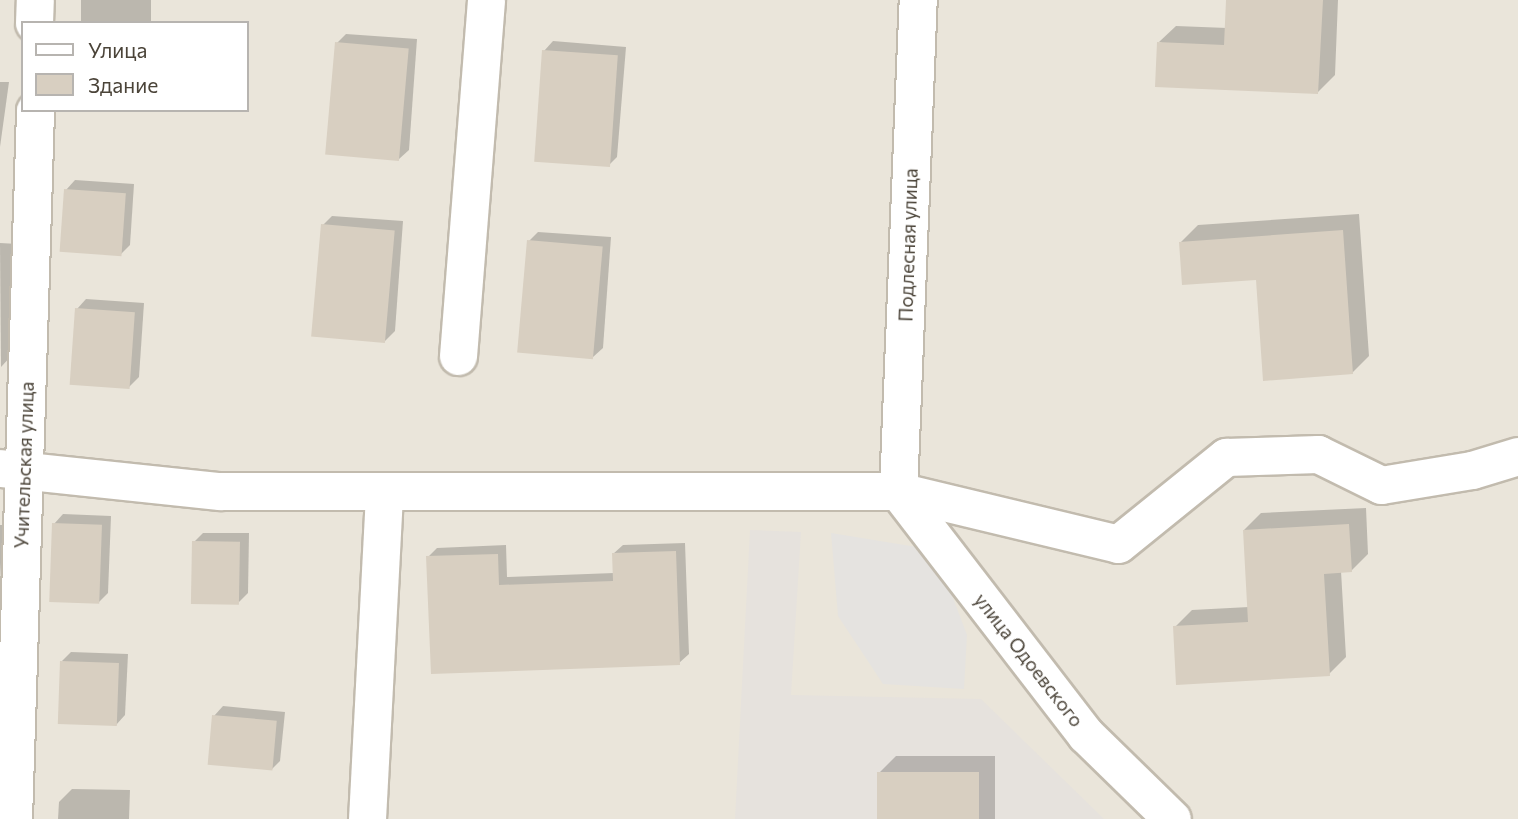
<!DOCTYPE html>
<html>
<head>
<meta charset="utf-8">
<style>
  body { margin:0 }
  #map { position:relative; width:1518px; height:819px; overflow:hidden; background:#f6f3ec; font-family:Commissioner,sans-serif }
  div>[style] { position:absolute }
  .residential>* { inset:0; background:#eae5da }
  .industrial>* { inset:0; background:#e6e2dd }
  .parking>* { inset:0; background:#e5e3e0 }
  .shadow>* { inset:0; background:#0003; transform-origin:0 0 }
  .building>* { inset:0; background:#d8cfc1; transform-origin:0 0 }
  .roads { filter:drop-shadow(2px 0 #c2bbae) drop-shadow(-2px 0 #c2bbae) drop-shadow(0 2px #c2bbae) drop-shadow(0 -2px #c2bbae) }
  .minor>* { height:37px; margin:-18.5px; padding:0 18.5px; transform-origin:18.5px; border-radius:18.5px; background:#fff }
  span { translate:-50% -50%; white-space:nowrap; text-align:center; line-height:1.15; -webkit-text-stroke:6px #fff; paint-order:stroke }
  .street-label { font-size:19px; color:#4b4439 }
  .legend { position:absolute; left:21px; top:21px; width:228px; height:91px; box-sizing:border-box; background:#fff; border:2px solid #b7b4b0; margin:0; padding:9px 12px; list-style:none; font-size:21px; color:#4b4439 }
  .legend li { display:flex; align-items:center; gap:14px; height:35px }
  .legend b { width:35px; border:2px solid #b7b4b0 }
</style>
</head>
<body>
<div id="map">
  <div class="residential">
    <i style="clip-path:polygon(evenodd,0 0,1518px 0,1518px 819px,0 819px,0 0,23px 23px,247px 23px,247px 110px,23px 110px,23px 23px)"></i>
  </div>
  <div class="industrial">
    <i style="clip-path:polygon(750px 530px,801px 532px,791px 695px,981px 699px,1104px 819px,735px 819px)"></i>
  </div>
  <div class="parking">
    <i style="clip-path:polygon(831px 533px,935px 550px,967px 635px,964px 689px,883px 684px,838px 616px)"></i>
  </div>
  <div class="shadow">
    <i style="left:81px;top:0;width:70px;height:23px"></i>
    <i style="clip-path:polygon(1228px 0,1338px 0,1335px 75px,1318px 92px,1159px 42px,1176px 26px,1227px 28px)"></i>
    <i style="clip-path:polygon(346px 34px,417px 39px,409px 150px,399px 159px,337px 43px)"></i>
    <i style="clip-path:polygon(553px 41px,626px 47px,617px 157px,608px 166px,544px 51px)"></i>
    <i style="clip-path:polygon(0 82px,9px 82px,0 147px)"></i>
    <i style="clip-path:polygon(75px 180px,134px 184px,130px 245px,121px 254px,66px 190px)"></i>
    <i style="clip-path:polygon(1359px 214px,1369px 356px,1352px 373px,1258px 278px,1181px 242px,1198px 225px)"></i>
    <i style="clip-path:polygon(332px 216px,403px 221px,395px 331px,385px 341px,323px 225px)"></i>
    <i style="clip-path:polygon(538px 232px,611px 237px,603px 348px,593px 357px,529px 241px)"></i>
    <i style="clip-path:polygon(0 243px,18px 244px,14px 353px,1px 367px)"></i>
    <i style="clip-path:polygon(86px 299px,144px 303px,139px 377px,129px 387px,77px 309px)"></i>
    <i style="clip-path:polygon(1366px 508px,1368px 554px,1351px 571px,1341px 571px,1346px 657px,1329px 674px,1175px 627px,1192px 610px,1249px 607px,1244px 530px,1261px 513px)"></i>
    <i style="clip-path:polygon(63px 514px,111px 516px,108px 593px,98px 603px,54px 524px)"></i>
    <i style="clip-path:polygon(0 525px,3px 525px,0 582px)"></i>
    <i style="clip-path:polygon(203px 533px,249px 533px,248px 593px,239px 602px,194px 542px)"></i>
    <i style="clip-path:polygon(685px 543px,689px 654px,679px 663px,428px 557px,437px 548px,506px 545px,507px 577px,614px 573px,613px 554px,623px 545px)"></i>
    <i style="clip-path:polygon(71px 652px,128px 654px,125px 715px,116px 725px,62px 661px)"></i>
    <i style="clip-path:polygon(223px 706px,285px 712px,280px 761px,271px 770px,214px 716px)"></i>
    <i style="clip-path:polygon(896px 756px,995px 756px,995px 819px,879px 819px,879px 773px)"></i>
    <i style="clip-path:polygon(72px 789px,130px 790px,129px 819px,58px 819px,59px 802px)"></i>
  </div>
  <div class="building">
    <i style="clip-path:polygon(1226px 0,1323px 0,1318px 94px,1155px 87px,1157px 42px,1224px 45px)"></i>
    <i style="left:335px;top:42px;width:74px;height:113px;rotate:5deg"></i>
    <i style="left:542px;top:50px;width:76px;height:112px;rotate:4deg"></i>
    <i style="left:64px;top:189px;width:62px;height:63px;rotate:4deg"></i>
    <i style="left:321px;top:224px;width:74px;height:113px;rotate:5deg"></i>
    <i style="clip-path:polygon(1343px 230px,1353px 374px,1263px 381px,1256px 280px,1182px 285px,1179px 242px)"></i>
    <i style="left:527px;top:240px;width:76px;height:113px;rotate:5deg"></i>
    <i style="left:75px;top:308px;width:60px;height:77px;rotate:4deg"></i>
    <i style="left:52px;top:523px;width:50px;height:79px;rotate:2deg"></i>
    <i style="clip-path:polygon(1349px 524px,1352px 572px,1324px 574px,1330px 676px,1176px 685px,1173px 626px,1248px 622px,1243px 530px)"></i>
    <i style="left:192px;top:541px;width:48px;height:63px;rotate:1deg"></i>
    <i style="clip-path:polygon(676px 551px,680px 665px,431px 674px,426px 556px,498px 554px,499px 585px,613px 581px,612px 553px)"></i>
    <i style="left:60px;top:661px;width:59px;height:63px;rotate:2deg"></i>
    <i style="left:212px;top:715px;width:65px;height:50px;rotate:5deg"></i>
    <i style="left:877px;top:772px;width:102px;height:47px"></i>
  </div>
  <div class="roads">
    <div class="minor">
      <i style="left:34px;top:23px;width:23px;rotate:-88deg"></i>
      <i style="left:458px;top:356px;width:357px;rotate:-85.5deg"></i>
      <i style="left:0;top:468px;width:221px;rotate:6deg"></i>
      <i style="left:220px;top:491px;width:678px"></i>
      <i style="left:898px;top:491px;width:226px;rotate:13.5deg"></i>
      <i style="left:1118px;top:544px;width:139px;rotate:-38.9deg"></i>
      <i style="left:1226px;top:457px;width:92px;rotate:-1.9deg"></i>
      <i style="left:1318px;top:454px;width:70px;rotate:26.2deg"></i>
      <i style="left:1381px;top:485px;width:92px;rotate:-9.4deg"></i>
      <i style="left:1472px;top:470px;width:48px;rotate:-16.9deg"></i>
      <i style="left:898px;top:491px;width:491px;rotate:-87.7deg"></i>
      <i style="left:898px;top:491px;width:308px;rotate:52.4deg"></i>
      <i style="left:1086px;top:735px;width:120px;rotate:44.3deg"></i>
      <i style="left:13px;top:819px;width:709px;rotate:-88.22deg"></i>
      <i style="left:367px;top:819px;width:328px;rotate:-87deg"></i>
    </div>
  </div>
  <div class="street-label">
    <span style="left:908px;top:245px;rotate:-88deg">Подлесная улица</span>
    <span style="left:24px;top:465px;rotate:-88deg">Учительская улица</span>
    <span style="left:1029px;top:660px;rotate:52deg">улица Одоевского</span>
  </div>
  <ul class="legend">
  <li><b style="height:9px;background:#fff"></b>Улица</li>
  <li><b style="height:19px;background:#d8cfc1"></b>Здание</li>
  </ul>
</div>
</body>
</html>
